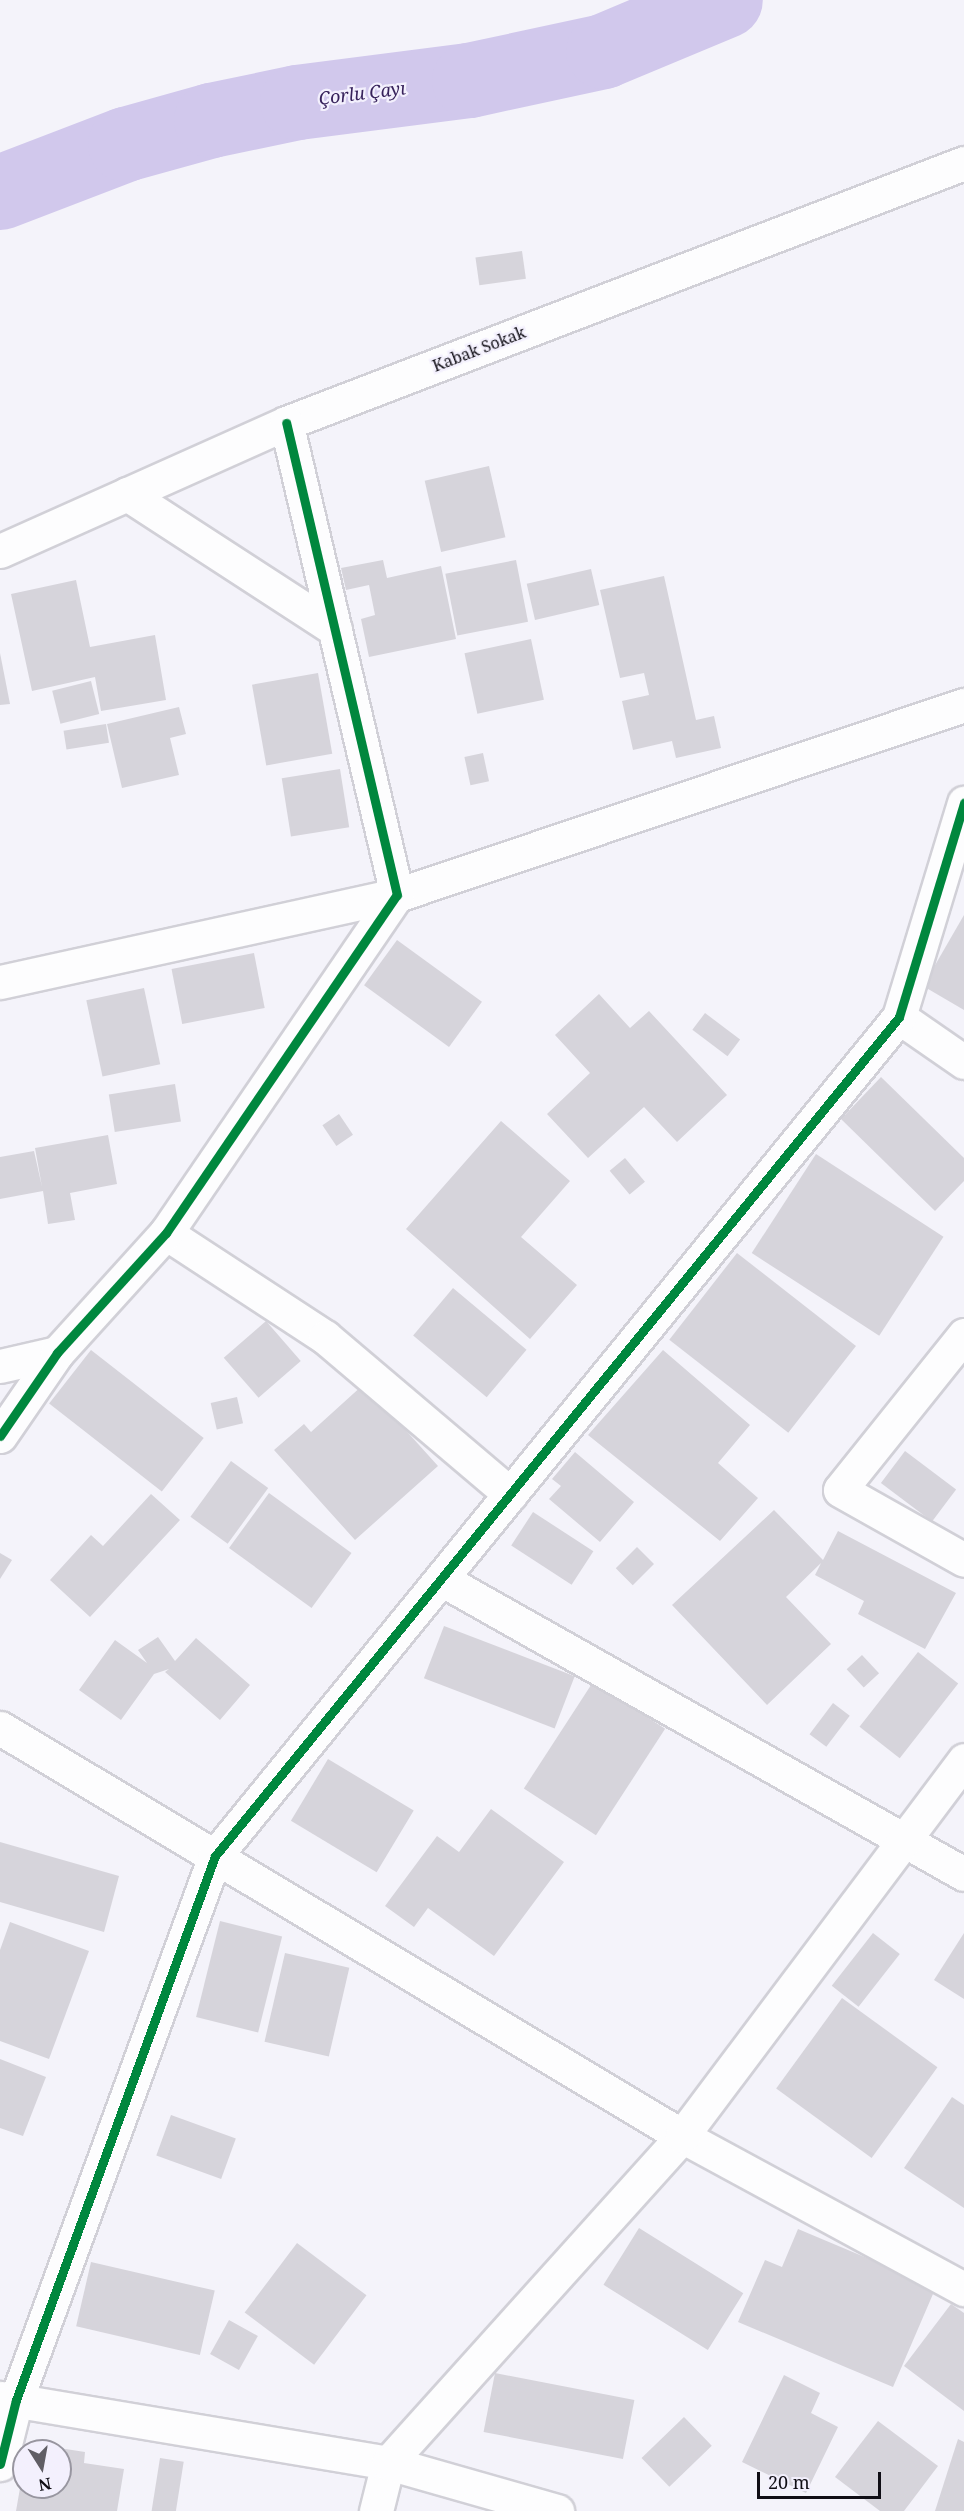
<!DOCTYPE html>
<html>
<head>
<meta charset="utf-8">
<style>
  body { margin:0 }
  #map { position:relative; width:964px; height:2511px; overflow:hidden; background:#f4f3fa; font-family:"Noto Serif",serif }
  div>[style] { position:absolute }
  .river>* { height:75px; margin:-37.5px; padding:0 37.5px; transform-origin:37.5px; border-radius:37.5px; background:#d1c8ec }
  .building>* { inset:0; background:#d6d4db; transform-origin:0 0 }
  .roads { filter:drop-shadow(2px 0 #d1d0d7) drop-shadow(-2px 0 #d1d0d7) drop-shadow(0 2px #d1d0d7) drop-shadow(0 -2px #d1d0d7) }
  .minor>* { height:33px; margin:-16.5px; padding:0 16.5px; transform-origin:16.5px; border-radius:16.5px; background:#fdfdfe }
  .tertiary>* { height:33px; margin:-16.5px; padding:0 16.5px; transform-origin:16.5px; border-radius:16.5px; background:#fdfdfe }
  .cycleway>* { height:9px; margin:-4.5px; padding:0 4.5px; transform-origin:4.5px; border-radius:4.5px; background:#00873e }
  span { translate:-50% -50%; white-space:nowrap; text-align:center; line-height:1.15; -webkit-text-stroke:4.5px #f3f0fd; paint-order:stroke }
  .street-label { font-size:16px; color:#100e15 }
  .water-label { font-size:18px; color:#37225b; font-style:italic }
  .north { position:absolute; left:12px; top:2439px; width:60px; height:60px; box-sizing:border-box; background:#f3f0fd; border:2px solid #9896a0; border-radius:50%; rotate:169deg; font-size:16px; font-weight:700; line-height:24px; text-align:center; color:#100e15 }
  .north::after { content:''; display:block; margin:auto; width:21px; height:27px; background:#605e65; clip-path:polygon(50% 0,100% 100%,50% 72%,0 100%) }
  .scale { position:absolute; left:757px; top:2472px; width:124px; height:27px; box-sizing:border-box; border:3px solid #100e15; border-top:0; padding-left:8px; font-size:18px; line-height:21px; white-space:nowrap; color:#100e15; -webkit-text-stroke:4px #f3f0fd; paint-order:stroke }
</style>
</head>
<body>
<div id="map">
  <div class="river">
    <i style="left:0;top:192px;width:134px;rotate:-21deg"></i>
    <i style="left:125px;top:144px;width:89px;rotate:-15.6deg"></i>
    <i style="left:211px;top:120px;width:88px;rotate:-11.8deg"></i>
    <i style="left:297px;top:102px;width:173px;rotate:-7.3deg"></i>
    <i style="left:469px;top:80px;width:137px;rotate:-12.2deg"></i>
    <i style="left:603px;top:51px;width:132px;rotate:-22.7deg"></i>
  </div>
  <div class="building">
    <i style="left:522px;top:251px;width:28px;height:47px;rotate:82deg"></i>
    <i style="left:489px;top:466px;width:73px;height:66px;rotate:77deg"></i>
    <i style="clip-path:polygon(383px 560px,387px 578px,441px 566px,456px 639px,369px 657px,361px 619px,375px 615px,369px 585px,346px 590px,341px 568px)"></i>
    <i style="left:516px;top:560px;width:63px;height:72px;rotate:79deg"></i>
    <i style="left:591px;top:569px;width:37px;height:66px;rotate:77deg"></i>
    <i style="clip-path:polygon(664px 576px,696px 720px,714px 716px,721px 748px,676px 758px,672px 741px,633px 750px,622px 701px,649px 695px,644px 673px,620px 678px,600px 590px)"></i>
    <i style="clip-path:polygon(76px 580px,90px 647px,155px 635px,166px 700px,101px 711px,95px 677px,32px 691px,11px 594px)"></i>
    <i style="left:531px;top:639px;width:62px;height:68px;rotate:78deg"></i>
    <i style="clip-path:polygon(0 653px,10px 704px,0 705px)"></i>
    <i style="left:318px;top:673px;width:82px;height:67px;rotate:80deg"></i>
    <i style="left:91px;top:681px;width:34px;height:40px;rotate:76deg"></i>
    <i style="clip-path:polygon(179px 707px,186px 734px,170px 738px,179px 775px,122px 788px,107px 724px)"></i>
    <i style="left:106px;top:724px;width:19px;height:43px;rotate:81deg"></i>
    <i style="left:483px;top:753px;width:29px;height:19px;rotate:78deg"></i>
    <i style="left:340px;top:769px;width:59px;height:59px;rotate:81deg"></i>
    <i style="clip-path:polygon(964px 915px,964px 1010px,923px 986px)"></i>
    <i style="left:397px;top:940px;width:105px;height:56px;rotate:36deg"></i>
    <i style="left:254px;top:953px;width:56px;height:84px;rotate:79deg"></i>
    <i style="left:144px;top:988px;width:78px;height:59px;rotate:78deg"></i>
    <i style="clip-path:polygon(599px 994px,630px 1028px,649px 1011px,727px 1095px,677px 1142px,644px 1107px,588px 1158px,547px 1114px,590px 1073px,555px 1035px)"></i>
    <i style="left:705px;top:1013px;width:44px;height:21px;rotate:37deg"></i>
    <i style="clip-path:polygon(881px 1077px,964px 1158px,964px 1181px,935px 1211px,841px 1119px)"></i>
    <i style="left:175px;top:1084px;width:38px;height:67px;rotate:81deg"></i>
    <i style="left:339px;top:1114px;width:25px;height:20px;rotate:56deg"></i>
    <i style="clip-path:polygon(501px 1121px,570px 1181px,521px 1237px,577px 1285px,530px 1339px,406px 1229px)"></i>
    <i style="clip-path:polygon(108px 1135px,117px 1184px,70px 1193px,75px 1220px,48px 1224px,43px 1191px,0 1199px,0 1157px,34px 1151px,42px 1187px,35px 1148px)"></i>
    <i style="left:816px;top:1154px;width:152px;height:118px;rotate:33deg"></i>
    <i style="left:625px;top:1158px;width:31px;height:20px;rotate:50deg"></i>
    <i style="left:737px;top:1253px;width:151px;height:110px;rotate:38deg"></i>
    <i style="left:453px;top:1288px;width:96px;height:62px;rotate:40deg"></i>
    <i style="left:266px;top:1321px;width:53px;height:56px;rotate:49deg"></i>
    <i style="left:91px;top:1350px;width:143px;height:68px;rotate:38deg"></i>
    <i style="clip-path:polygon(663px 1350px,750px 1425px,718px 1463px,758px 1498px,720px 1541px,588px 1435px)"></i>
    <i style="clip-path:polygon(364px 1384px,438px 1466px,355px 1540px,274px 1450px,304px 1424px,311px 1432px)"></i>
    <i style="left:237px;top:1397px;width:27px;height:27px;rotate:77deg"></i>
    <i style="left:905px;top:1451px;width:64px;height:40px;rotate:37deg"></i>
    <i style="clip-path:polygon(575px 1452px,634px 1502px,600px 1542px,549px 1499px,561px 1486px,552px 1479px)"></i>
    <i style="left:231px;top:1461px;width:46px;height:69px;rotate:36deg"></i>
    <i style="left:269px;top:1493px;width:102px;height:68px;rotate:36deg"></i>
    <i style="clip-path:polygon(151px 1494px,180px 1520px,90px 1617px,50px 1580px,91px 1535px,103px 1546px)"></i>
    <i style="clip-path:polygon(774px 1510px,823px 1560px,838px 1531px,956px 1593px,925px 1649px,858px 1614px,864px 1601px,815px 1575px,821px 1563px,786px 1597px,831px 1644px,767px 1705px,672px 1605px)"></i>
    <i style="left:533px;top:1512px;width:72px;height:40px;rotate:33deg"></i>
    <i style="left:637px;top:1547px;width:24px;height:30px;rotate:45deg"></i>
    <i style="clip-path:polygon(0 1553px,12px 1560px,0 1579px)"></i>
    <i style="left:444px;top:1626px;width:140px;height:56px;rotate:21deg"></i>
    <i style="clip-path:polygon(158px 1637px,175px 1661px,196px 1638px,250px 1685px,220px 1720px,165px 1672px,169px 1669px,154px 1674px,121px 1720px,79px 1690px,115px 1640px,147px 1663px,138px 1650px)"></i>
    <i style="left:918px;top:1652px;width:51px;height:95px;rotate:38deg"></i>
    <i style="left:862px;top:1655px;width:25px;height:21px;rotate:47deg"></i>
    <i style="left:593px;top:1682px;width:86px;height:127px;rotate:33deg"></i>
    <i style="left:833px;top:1703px;width:21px;height:39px;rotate:37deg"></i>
    <i style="left:328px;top:1759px;width:100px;height:72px;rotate:31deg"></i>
    <i style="clip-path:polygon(491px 1809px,564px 1862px,494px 1956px,428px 1908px,414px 1927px,385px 1906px,437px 1836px,459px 1852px)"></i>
    <i style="clip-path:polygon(0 1842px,119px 1876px,104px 1932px,0 1902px)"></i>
    <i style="left:220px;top:1921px;width:64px;height:99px;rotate:14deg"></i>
    <i style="clip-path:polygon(10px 1922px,89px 1951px,49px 2059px,0 2041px,0 1950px)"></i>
    <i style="left:873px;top:1933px;width:34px;height:67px;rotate:38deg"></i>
    <i style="clip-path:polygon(964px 1933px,964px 1999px,934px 1980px)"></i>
    <i style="left:285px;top:1953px;width:66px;height:91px;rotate:13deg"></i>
    <i style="left:842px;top:1998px;width:118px;height:112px;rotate:36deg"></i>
    <i style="clip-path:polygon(0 2059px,46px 2077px,23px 2136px,0 2128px)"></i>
    <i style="clip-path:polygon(952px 2097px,964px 2105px,964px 2208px,904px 2168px)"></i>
    <i style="left:171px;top:2115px;width:69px;height:43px;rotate:20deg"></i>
    <i style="left:639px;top:2228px;width:123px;height:67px;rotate:32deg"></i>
    <i style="clip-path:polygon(798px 2229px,936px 2287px,893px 2387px,738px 2322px,765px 2260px,782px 2267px)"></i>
    <i style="left:297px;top:2243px;width:87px;height:87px;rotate:37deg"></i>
    <i style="left:91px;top:2262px;width:127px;height:66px;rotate:13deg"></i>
    <i style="clip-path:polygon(951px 2304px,964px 2313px,964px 2411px,904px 2366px)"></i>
    <i style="left:229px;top:2320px;width:33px;height:39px;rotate:29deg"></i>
    <i style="left:495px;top:2373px;width:142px;height:60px;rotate:11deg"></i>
    <i style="clip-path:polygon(784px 2375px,820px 2393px,811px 2413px,838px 2427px,806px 2493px,742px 2462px)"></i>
    <i style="left:684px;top:2417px;width:40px;height:59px;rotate:46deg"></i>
    <i style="clip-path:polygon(878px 2421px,938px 2466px,904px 2511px,880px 2511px,835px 2477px)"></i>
    <i style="clip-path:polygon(958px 2439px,964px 2442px,964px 2511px,935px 2511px)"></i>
    <i style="clip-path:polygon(27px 2443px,85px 2452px,84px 2463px,124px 2469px,117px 2511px,16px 2511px,23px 2471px,24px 2487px,60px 2487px,60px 2451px,26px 2451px)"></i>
    <i style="left:160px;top:2458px;width:24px;height:54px;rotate:9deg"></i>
  </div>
  <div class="roads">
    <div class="minor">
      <i style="left:127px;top:494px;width:248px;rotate:33deg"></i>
      <i style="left:0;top:551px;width:313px;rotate:-24.1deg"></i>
      <i style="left:286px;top:423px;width:726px;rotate:-20.98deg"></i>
      <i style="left:0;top:982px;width:406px;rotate:-12.4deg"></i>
      <i style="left:397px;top:895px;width:598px;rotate:-18.53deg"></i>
      <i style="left:899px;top:1017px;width:79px;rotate:34.7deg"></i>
      <i style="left:166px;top:1233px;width:190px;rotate:33.2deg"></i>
      <i style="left:325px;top:1337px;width:243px;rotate:40.3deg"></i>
      <i style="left:964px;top:1335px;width:198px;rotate:128.7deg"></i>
      <i style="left:840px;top:1490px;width:142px;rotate:29.4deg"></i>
      <i style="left:0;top:1366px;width:58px;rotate:-12.8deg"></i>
      <i style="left:0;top:1436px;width:101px;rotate:-55.5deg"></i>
      <i style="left:57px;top:1353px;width:162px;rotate:-47.8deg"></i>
      <i style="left:166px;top:1233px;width:409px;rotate:-55.7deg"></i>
      <i style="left:397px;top:895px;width:485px;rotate:-103.2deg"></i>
      <i style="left:441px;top:1579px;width:600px;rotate:29.43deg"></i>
      <i style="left:0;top:1728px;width:795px;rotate:30.89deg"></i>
      <i style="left:682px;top:2136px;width:321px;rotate:28.5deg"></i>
      <i style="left:0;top:2464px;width:66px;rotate:-76deg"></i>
      <i style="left:16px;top:2400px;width:579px;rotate:-69.91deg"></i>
      <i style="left:215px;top:1856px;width:1082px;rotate:-50.81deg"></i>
      <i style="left:899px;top:1017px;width:224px;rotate:-73.1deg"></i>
      <i style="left:376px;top:2511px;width:49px;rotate:-76deg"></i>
      <i style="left:388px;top:2463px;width:440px;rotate:-48deg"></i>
      <i style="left:682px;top:2136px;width:470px;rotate:-53.1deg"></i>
    </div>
    <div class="tertiary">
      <i style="left:0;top:2398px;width:393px;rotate:9.5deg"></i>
      <i style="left:388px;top:2463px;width:176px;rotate:15.9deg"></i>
    </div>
  </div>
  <div class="cycleway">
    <i style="left:0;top:1436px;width:101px;rotate:-55.5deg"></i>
    <i style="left:57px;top:1353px;width:162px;rotate:-47.8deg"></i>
    <i style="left:166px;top:1233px;width:409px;rotate:-55.7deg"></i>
    <i style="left:397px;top:895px;width:485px;rotate:-103.2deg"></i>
    <i style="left:0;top:2464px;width:66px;rotate:-76deg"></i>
    <i style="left:16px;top:2400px;width:579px;rotate:-69.91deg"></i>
    <i style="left:215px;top:1856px;width:1082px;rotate:-50.81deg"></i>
    <i style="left:899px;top:1017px;width:224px;rotate:-73.1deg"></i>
  </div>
  <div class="street-label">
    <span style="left:479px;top:349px;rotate:-21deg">Kabak Sokak</span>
  </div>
  <div class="water-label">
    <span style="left:362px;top:93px;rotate:-7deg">Çorlu Çayı</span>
  </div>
  <div class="north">N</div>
  <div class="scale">20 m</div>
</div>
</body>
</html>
